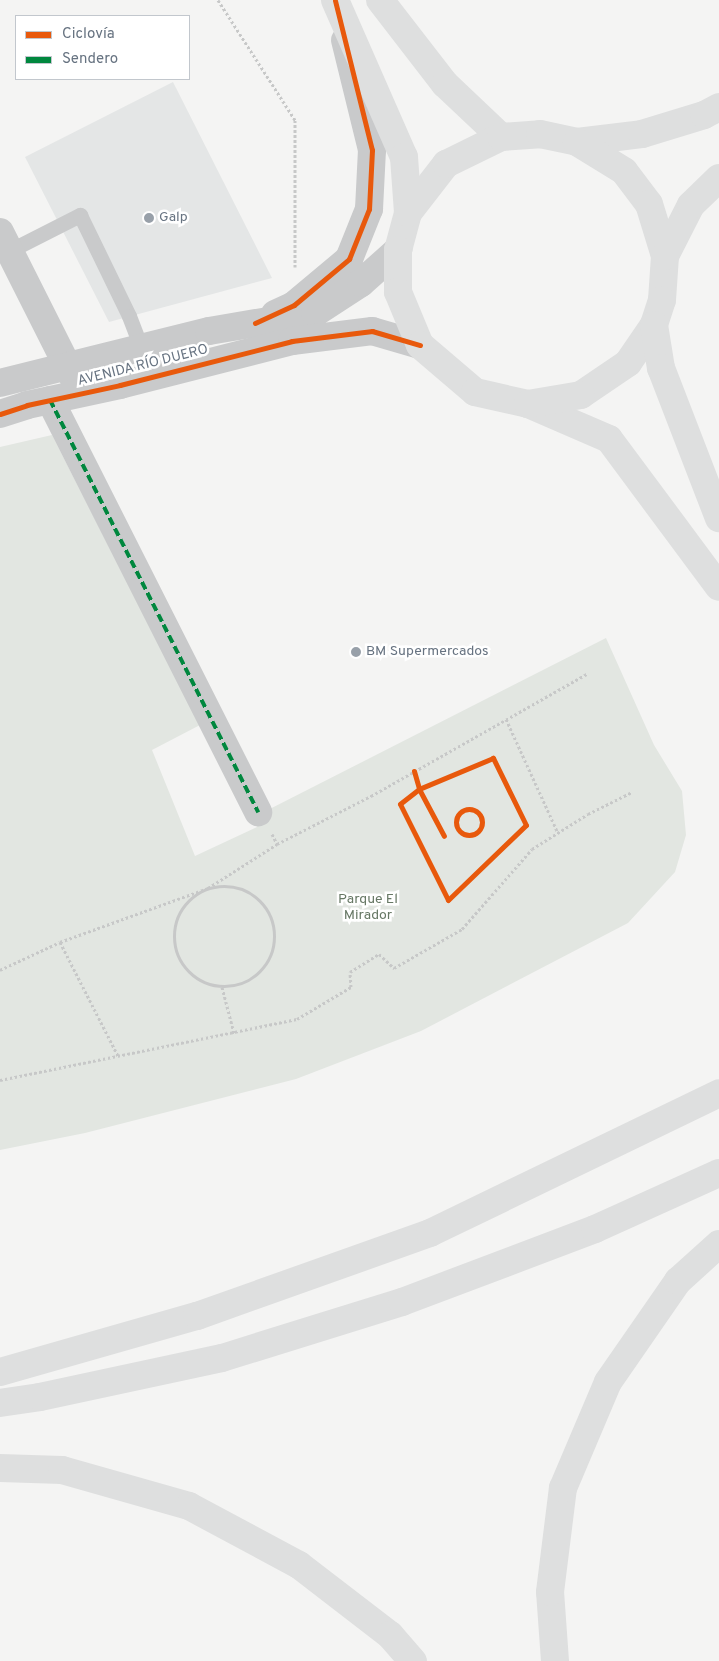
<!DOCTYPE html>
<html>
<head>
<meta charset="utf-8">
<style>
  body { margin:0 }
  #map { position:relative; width:719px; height:1661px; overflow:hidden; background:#f4f4f3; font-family:Overpass,sans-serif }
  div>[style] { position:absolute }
  .built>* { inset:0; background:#e4e6e6 }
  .green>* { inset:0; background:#e2e6e1 }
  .path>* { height:3px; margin-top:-1.5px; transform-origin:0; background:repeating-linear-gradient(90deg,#c7c8c8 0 2.5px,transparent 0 5px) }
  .path>.ring { margin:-1.5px; padding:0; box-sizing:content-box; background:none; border:3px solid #c7c8c8; border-radius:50% }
  .lane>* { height:15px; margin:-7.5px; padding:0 7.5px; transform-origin:7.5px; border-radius:7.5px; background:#c9cacb }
  .street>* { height:28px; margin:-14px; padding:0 14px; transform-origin:14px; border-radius:14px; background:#c9cacb }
  .secondary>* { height:28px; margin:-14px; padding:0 14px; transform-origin:14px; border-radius:14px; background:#dedfdf }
  .highway>* { height:28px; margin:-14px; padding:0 14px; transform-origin:14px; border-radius:14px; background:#dedfdf }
  .quiet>* { height:4px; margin-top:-2px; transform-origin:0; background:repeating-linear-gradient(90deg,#00873e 0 8px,transparent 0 12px) }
  .cycleway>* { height:5px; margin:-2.5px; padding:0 2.5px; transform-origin:2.5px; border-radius:2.5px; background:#e8590c }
  .cycleway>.ring { margin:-2.5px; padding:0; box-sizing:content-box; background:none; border:5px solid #e8590c; border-radius:50% }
  .dots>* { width:14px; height:14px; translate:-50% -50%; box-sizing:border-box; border:2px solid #fff; border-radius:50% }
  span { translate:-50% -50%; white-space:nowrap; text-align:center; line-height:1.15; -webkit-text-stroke:5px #fff; paint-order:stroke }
  .poi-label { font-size:14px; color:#677381 }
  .left { translate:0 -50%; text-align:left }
  .street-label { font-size:14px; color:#677381 }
  .park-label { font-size:14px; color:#677865 }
  .legend { position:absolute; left:15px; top:15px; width:175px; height:65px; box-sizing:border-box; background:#fff; border:1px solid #c2c7cd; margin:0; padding:6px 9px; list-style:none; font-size:15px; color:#677381 }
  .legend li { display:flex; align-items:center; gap:10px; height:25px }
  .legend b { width:25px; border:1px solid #c2c7cd }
</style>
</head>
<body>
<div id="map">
  <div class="built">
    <i style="clip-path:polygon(173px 82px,272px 278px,109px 322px,25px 157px)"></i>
  </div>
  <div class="green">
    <i style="clip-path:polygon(52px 435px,200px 725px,152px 750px,195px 856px,257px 827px,254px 817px,606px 638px,654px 745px,682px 791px,686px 835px,675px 872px,628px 923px,421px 1031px,296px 1079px,85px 1133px,0 1150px,0 447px)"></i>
  </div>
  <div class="path">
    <i style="left:218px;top:0;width:143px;rotate:57.3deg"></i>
    <i style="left:295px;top:120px;width:147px;rotate:90deg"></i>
    <i style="left:506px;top:719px;width:125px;rotate:65.5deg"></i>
    <i style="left:272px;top:834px;width:11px;rotate:63deg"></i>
    <i class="ring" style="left:174px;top:886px;width:97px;height:97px"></i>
    <i style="left:60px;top:942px;width:128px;rotate:63deg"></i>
    <i style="left:0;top:970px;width:66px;rotate:-25deg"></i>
    <i style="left:60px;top:942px;width:158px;rotate:-20deg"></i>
    <i style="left:208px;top:888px;width:82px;rotate:-32.5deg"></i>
    <i style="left:277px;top:844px;width:106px;rotate:-27.1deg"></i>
    <i style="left:371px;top:796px;width:248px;rotate:-29.5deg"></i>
    <i style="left:222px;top:987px;width:48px;rotate:75.4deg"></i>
    <i style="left:0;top:1080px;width:303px;rotate:-11.6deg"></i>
    <i style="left:297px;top:1019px;width:63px;rotate:-30.7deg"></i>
    <i style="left:351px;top:987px;width:15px;rotate:-94deg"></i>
    <i style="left:350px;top:972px;width:34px;rotate:-32deg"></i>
    <i style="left:379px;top:954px;width:21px;rotate:43deg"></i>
    <i style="left:394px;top:968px;width:78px;rotate:-29.8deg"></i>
    <i style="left:462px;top:929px;width:106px;rotate:-48.8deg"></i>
    <i style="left:532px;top:849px;width:66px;rotate:-32deg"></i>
    <i style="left:588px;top:814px;width:49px;rotate:-26.6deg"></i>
  </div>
  <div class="lane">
    <i style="left:9px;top:251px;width:80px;rotate:-26.9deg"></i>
    <i style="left:80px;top:215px;width:112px;rotate:64.1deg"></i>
    <i style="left:129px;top:316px;width:34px;rotate:69deg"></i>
  </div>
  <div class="street">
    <i style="left:0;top:232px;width:169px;rotate:63.3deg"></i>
    <i style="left:275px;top:314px;width:21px;rotate:-25deg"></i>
    <i style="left:294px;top:305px;width:72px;rotate:-39.9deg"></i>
    <i style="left:349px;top:259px;width:54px;rotate:-68.2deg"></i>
    <i style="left:369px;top:209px;width:59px;rotate:-87.1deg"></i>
    <i style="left:372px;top:150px;width:113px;rotate:-103.8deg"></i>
    <i style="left:0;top:383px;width:215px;rotate:-14deg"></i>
    <i style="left:209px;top:331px;width:108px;rotate:-9.6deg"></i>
    <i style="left:315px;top:313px;width:55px;rotate:-33.1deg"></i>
    <i style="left:361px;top:283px;width:50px;rotate:-41.7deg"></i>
    <i style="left:50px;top:400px;width:462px;rotate:63.2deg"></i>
    <i style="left:0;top:414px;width:28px;rotate:-18deg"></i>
    <i style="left:27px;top:405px;width:95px;rotate:-12.1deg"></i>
    <i style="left:120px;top:385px;width:178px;rotate:-14.3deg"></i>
    <i style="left:292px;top:341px;width:81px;rotate:-7.1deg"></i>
    <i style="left:372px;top:331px;width:50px;rotate:16.3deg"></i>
  </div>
  <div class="secondary">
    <i style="left:335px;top:0;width:171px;rotate:66.3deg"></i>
    <i style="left:404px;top:157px;width:56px;rotate:85.9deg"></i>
    <i style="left:408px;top:213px;width:38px;rotate:105deg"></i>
    <i style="left:398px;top:250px;width:42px;rotate:90deg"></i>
    <i style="left:398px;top:292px;width:57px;rotate:67.5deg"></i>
    <i style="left:420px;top:345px;width:72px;rotate:40.5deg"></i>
    <i style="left:475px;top:392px;width:54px;rotate:12.8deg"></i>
    <i style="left:528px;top:404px;width:88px;rotate:23.4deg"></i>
    <i style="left:609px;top:439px;width:184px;rotate:53.4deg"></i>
    <i style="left:380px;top:0;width:106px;rotate:52.3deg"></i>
    <i style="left:445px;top:84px;width:77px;rotate:43.4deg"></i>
    <i style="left:577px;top:142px;width:65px;rotate:-7deg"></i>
    <i style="left:642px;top:134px;width:65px;rotate:-17deg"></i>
    <i style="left:704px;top:115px;width:17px;rotate:-28deg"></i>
    <i style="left:408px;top:213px;width:62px;rotate:-52.2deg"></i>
    <i style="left:446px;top:164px;width:61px;rotate:-26.1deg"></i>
    <i style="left:501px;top:137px;width:39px;rotate:-4deg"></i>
    <i style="left:540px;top:134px;width:38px;rotate:12deg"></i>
    <i style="left:577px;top:142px;width:55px;rotate:31.7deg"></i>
    <i style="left:624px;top:171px;width:41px;rotate:52.9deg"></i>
    <i style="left:649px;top:204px;width:54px;rotate:72.9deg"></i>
    <i style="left:665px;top:256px;width:44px;rotate:93.9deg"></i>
    <i style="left:662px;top:300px;width:26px;rotate:108deg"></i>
    <i style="left:654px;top:325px;width:46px;rotate:124.4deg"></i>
    <i style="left:628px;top:363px;width:57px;rotate:145.8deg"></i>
    <i style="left:581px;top:395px;width:54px;rotate:170.4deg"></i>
    <i style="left:654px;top:325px;width:44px;rotate:80.8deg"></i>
    <i style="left:661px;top:368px;width:161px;rotate:68.9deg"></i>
    <i style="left:0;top:1468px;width:62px;rotate:1.8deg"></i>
    <i style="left:62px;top:1470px;width:132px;rotate:15.8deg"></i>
    <i style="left:189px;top:1506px;width:125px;rotate:28.2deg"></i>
    <i style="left:299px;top:1565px;width:115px;rotate:37.6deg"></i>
    <i style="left:390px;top:1635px;width:35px;rotate:49deg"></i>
  </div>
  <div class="highway">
    <i style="left:665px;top:256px;width:57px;rotate:-63deg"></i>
    <i style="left:691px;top:205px;width:39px;rotate:-44deg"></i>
    <i style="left:0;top:1372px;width:205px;rotate:-15.9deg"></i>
    <i style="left:197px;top:1316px;width:247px;rotate:-19.6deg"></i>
    <i style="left:430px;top:1233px;width:321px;rotate:-25.8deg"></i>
    <i style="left:0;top:1403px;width:40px;rotate:-8.5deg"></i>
    <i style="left:40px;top:1397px;width:186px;rotate:-12.1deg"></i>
    <i style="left:222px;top:1358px;width:189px;rotate:-17.3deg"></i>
    <i style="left:402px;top:1302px;width:206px;rotate:-20.7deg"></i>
    <i style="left:595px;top:1229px;width:136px;rotate:-24.3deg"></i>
    <i style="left:555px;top:1661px;width:69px;rotate:-94.1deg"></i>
    <i style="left:550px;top:1592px;width:105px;rotate:-82.9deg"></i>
    <i style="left:563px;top:1488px;width:115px;rotate:-67deg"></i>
    <i style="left:608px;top:1382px;width:123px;rotate:-55.3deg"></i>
    <i style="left:678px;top:1281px;width:55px;rotate:-42.1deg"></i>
  </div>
  <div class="quiet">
    <i style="left:50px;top:400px;width:462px;rotate:63.2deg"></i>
  </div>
  <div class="cycleway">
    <i style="left:255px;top:323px;width:43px;rotate:-24.8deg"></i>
    <i style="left:294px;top:305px;width:72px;rotate:-39.9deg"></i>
    <i style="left:349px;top:259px;width:54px;rotate:-68.2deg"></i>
    <i style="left:369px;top:209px;width:59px;rotate:-87.1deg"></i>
    <i style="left:372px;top:150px;width:154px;rotate:-103.9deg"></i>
    <i style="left:0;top:414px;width:28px;rotate:-18deg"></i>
    <i style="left:27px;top:405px;width:95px;rotate:-12.1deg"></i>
    <i style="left:120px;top:385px;width:178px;rotate:-14.3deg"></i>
    <i style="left:292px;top:341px;width:81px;rotate:-7.1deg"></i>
    <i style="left:372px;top:331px;width:50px;rotate:16.3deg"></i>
    <i style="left:414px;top:771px;width:19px;rotate:74deg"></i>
    <i style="left:419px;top:789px;width:24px;rotate:142deg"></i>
    <i style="left:400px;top:804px;width:107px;rotate:63.4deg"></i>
    <i style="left:448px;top:900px;width:108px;rotate:-43.9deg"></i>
    <i style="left:526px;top:825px;width:75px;rotate:-116.2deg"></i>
    <i style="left:493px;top:758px;width:80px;rotate:157.3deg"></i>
    <i style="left:419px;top:789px;width:53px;rotate:62deg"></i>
    <i class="ring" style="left:456px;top:809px;width:21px;height:21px"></i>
  </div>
  <div class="dots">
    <i style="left:149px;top:218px;background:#98a0a9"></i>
    <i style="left:356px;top:652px;background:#98a0a9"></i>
  </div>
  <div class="poi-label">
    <span class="left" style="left:159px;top:218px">Galp</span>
    <span class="left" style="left:366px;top:652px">BM Supermercados</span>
  </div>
  <div class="street-label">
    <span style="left:143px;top:366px;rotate:-14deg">AVENIDA RÍO DUERO</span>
  </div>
  <div class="park-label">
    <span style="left:368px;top:908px">Parque El<br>Mirador</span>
  </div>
  <ul class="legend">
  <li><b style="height:6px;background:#e8590c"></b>Ciclovía</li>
  <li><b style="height:6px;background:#00873e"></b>Sendero</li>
  </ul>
</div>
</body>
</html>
